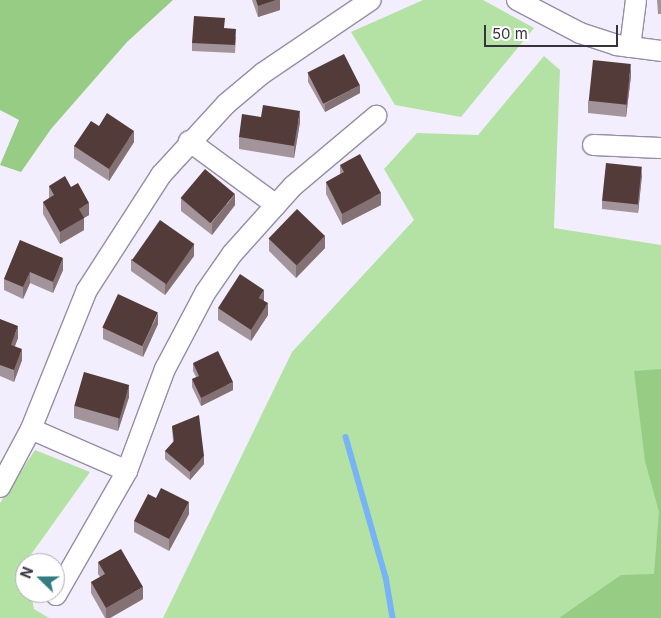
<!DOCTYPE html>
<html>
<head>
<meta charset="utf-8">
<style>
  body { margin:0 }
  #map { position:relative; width:661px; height:618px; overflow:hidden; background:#f3eefd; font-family:Inter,sans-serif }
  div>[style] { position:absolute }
  .green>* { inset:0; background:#b4e2a5 }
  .forest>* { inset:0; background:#96cc84 }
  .stream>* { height:5.5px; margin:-2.75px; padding:0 2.75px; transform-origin:2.75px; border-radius:2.75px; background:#77b4f5 }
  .roads { filter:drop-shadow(1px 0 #958da5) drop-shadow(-1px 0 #958da5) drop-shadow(0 1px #958da5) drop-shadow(0 -1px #958da5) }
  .minor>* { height:20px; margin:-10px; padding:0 10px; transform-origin:10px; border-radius:10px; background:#fff }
  .wall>* { inset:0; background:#a3949c }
  .shaded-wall>* { inset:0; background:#837174 }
  .building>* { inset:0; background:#533b3a; transform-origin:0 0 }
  span { translate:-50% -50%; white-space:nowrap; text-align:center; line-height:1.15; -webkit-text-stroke:5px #fff; paint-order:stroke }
  .north { position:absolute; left:15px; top:553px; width:50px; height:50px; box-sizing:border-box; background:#fff; border:1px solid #afadb1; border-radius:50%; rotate:292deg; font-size:14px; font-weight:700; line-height:20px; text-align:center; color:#36333c }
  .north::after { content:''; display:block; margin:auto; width:18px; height:22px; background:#337c81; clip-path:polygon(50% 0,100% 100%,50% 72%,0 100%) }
  .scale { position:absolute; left:484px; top:25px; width:134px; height:22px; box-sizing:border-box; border:2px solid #36333c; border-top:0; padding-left:6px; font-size:15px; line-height:18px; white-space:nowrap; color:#36333c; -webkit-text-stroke:4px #fff; paint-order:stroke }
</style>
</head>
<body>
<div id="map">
  <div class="green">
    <i style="clip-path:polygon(423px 0,483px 0,534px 28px,461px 117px,395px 105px,351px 32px)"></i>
    <i style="clip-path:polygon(544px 56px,560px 70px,554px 228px,661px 245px,661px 618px,163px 618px,292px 352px,414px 220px,384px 169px,417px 133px,478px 135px)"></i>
    <i style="clip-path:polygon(35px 450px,90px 472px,25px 563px,25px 593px,31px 593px,34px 609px,49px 618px,0 618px,0 503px)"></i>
  </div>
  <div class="forest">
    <i style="clip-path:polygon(0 0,173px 0,127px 42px,51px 129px,21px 172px,0 165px,19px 120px,0 110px)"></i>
    <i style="clip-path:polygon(661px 369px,661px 618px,559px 618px,621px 575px,654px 574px,659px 512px,645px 461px,634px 371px)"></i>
  </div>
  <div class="stream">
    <i style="left:346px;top:437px;width:146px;rotate:74.1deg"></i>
    <i style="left:386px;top:577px;width:42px;rotate:80.3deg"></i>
  </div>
  <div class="roads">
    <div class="minor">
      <i style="left:517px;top:0;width:71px;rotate:27.6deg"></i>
      <i style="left:580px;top:33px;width:38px;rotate:18deg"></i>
      <i style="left:616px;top:45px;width:45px;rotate:7.6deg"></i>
      <i style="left:630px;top:47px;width:47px;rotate:-82.7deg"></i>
      <i style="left:189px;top:141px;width:108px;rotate:36.3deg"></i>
      <i style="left:593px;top:145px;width:68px;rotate:2.5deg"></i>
      <i style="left:31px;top:429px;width:105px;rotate:23.6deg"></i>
      <i style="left:0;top:487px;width:66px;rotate:-61.9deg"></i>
      <i style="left:31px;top:429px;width:150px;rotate:-68.1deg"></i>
      <i style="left:87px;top:290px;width:137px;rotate:-57.2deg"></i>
      <i style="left:161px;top:175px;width:96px;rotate:-47.5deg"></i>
      <i style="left:226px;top:104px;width:48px;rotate:-40deg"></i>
      <i style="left:263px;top:73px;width:130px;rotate:-34.1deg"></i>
      <i style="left:56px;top:595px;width:143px;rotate:-60.2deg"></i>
      <i style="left:127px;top:471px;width:109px;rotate:-69.6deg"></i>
      <i style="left:165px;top:369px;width:86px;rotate:-62.2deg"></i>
      <i style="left:205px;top:293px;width:47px;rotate:-55.3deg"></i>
      <i style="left:232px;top:254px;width:91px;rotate:-48.1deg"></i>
      <i style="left:293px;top:186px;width:109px;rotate:-40.1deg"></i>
    </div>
  </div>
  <div class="wall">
    <i style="clip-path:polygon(252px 0,280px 0,280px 10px,258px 17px)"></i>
    <i style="clip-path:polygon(657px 0,661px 0,661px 14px,658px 14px)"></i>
    <i style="clip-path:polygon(224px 28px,236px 37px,235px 53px,192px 51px,192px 43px)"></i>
    <i style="clip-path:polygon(308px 74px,360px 93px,325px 112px,308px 82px)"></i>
    <i style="clip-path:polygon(631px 76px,626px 117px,588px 113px,588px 101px)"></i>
    <i style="clip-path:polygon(261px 117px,300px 122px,294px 158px,239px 149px,239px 137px)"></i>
    <i style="clip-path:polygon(99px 126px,134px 142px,109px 181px,74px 158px,74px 146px)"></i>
    <i style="clip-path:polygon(340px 165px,381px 205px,342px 225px,326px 194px,326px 182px,340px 174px)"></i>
    <i style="clip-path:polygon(642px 175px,638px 213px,602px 209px,602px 201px)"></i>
    <i style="clip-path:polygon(49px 186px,71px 187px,89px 215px,84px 218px,84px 230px,60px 244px,43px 214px,43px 202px,49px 198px)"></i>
    <i style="clip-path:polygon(181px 199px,235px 205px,212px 235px,181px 211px)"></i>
    <i style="clip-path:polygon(269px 239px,325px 248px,296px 278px,269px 251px)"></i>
    <i style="clip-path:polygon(20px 240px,63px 270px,53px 293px,30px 283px,23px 299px,4px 290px,4px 279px)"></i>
    <i style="clip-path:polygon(194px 256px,165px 295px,131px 271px,131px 259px)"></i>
    <i style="clip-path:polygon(264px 301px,268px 315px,251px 341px,218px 320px,218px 308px)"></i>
    <i style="clip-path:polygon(0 319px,18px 338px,15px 346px,22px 360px,14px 382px,0 376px)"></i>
    <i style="clip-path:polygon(158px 324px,143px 357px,103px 339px,103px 328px)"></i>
    <i style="clip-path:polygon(193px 363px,233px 390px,201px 406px,192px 387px,192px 379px,196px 377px,193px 371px)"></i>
    <i style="clip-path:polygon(129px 397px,118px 431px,74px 418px,74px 406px)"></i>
    <i style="clip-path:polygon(172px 426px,204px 464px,190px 480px,165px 459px,165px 451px,173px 442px)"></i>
    <i style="clip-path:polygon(189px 514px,169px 551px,134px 532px,134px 521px)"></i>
    <i style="clip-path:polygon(98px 562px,143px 599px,110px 618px,105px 618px,91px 593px,91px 582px,100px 577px,98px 574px)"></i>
  </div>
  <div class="shaded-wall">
    <i style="clip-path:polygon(276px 0,280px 0,280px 10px,258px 17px,258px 6px)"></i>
    <i style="clip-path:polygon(631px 64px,631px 76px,626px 117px,626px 105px)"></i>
    <i style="clip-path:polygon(360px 85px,360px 93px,325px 112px,325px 104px)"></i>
    <i style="clip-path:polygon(300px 111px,300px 122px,294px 158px,294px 146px)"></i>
    <i style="clip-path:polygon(134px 131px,134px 142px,109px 181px,109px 169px)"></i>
    <i style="clip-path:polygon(642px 167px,642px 175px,638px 213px,638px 205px)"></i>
    <i style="clip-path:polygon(381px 193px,381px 205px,342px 225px,342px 214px)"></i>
    <i style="clip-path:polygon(235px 194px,235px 205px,212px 235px,212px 223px)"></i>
    <i style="clip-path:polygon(89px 203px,89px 215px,79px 221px,79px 209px)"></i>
    <i style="clip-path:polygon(84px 218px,84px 230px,60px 244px,60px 232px)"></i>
    <i style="clip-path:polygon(325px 236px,325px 248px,296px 278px,296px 266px)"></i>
    <i style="clip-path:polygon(194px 244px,194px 256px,165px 295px,165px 284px)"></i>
    <i style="clip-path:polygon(63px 258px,63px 270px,53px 293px,53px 282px)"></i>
    <i style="clip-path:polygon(30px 272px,30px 283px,23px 299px,23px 287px)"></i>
    <i style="clip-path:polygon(264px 290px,264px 302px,259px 298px)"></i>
    <i style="clip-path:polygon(268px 303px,268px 315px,251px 341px,251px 330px)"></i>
    <i style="clip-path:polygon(158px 313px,158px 324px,143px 357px,143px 346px)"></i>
    <i style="clip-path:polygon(18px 326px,18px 338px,11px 356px,11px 345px)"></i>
    <i style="clip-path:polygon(22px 349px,22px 360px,14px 382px,14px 370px)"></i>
    <i style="clip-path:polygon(233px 382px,233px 390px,201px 406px,201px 398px)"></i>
    <i style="clip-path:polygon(129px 385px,129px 397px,118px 431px,118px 420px)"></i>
    <i style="clip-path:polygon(204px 456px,204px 464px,190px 480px,190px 472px)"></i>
    <i style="clip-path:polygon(189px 502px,189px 514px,169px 551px,169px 539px)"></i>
    <i style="clip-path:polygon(143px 587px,143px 599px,110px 618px,106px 618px,106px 608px)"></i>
  </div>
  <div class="building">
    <i style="clip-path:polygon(256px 0,276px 0,258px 6px)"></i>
    <i style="clip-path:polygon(194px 16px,225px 18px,224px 28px,236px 29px,235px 45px,192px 43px)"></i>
    <i style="left:344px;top:54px;width:35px;height:41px;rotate:63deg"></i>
    <i style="left:593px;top:60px;width:38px;height:41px;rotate:6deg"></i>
    <i style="clip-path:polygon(263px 105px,300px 111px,294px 146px,239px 137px,242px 114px,261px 117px)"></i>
    <i style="clip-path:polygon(107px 113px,134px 131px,109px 169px,74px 146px,91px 121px,99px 126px)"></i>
    <i style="clip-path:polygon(360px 154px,381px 193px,342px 214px,326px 182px,344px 172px,340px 165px)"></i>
    <i style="left:606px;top:163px;width:36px;height:38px;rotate:6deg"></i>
    <i style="left:205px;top:169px;width:39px;height:38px;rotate:40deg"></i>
    <i style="clip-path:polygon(65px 176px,71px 187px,78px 183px,89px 203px,79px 209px,84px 218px,60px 232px,43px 202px,54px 195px,49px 186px)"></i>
    <i style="left:297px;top:209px;width:39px;height:41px;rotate:44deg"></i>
    <i style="left:160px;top:220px;width:42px;height:49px;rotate:35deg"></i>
    <i style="clip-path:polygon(20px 240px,63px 258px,53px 282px,30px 272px,23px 287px,4px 279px)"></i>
    <i style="clip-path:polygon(240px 274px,264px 290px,259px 298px,268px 303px,251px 330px,218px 308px)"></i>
    <i style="left:118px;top:294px;width:44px;height:37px;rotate:25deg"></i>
    <i style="clip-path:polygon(0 319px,18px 326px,11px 345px,22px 349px,14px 370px,0 365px)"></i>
    <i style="clip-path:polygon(218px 351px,233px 382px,201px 398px,192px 379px,199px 376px,193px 363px)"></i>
    <i style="left:84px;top:372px;width:47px;height:35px;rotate:16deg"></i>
    <i style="clip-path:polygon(199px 415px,204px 456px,190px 472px,165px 451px,174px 441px,172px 426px)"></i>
    <i style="clip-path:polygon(161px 488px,189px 502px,169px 539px,134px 521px,148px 494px,156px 498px)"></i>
    <i style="clip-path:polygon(121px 549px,143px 587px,106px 608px,91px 582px,105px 574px,98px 562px)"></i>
  </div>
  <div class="north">N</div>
  <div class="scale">50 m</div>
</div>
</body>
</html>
